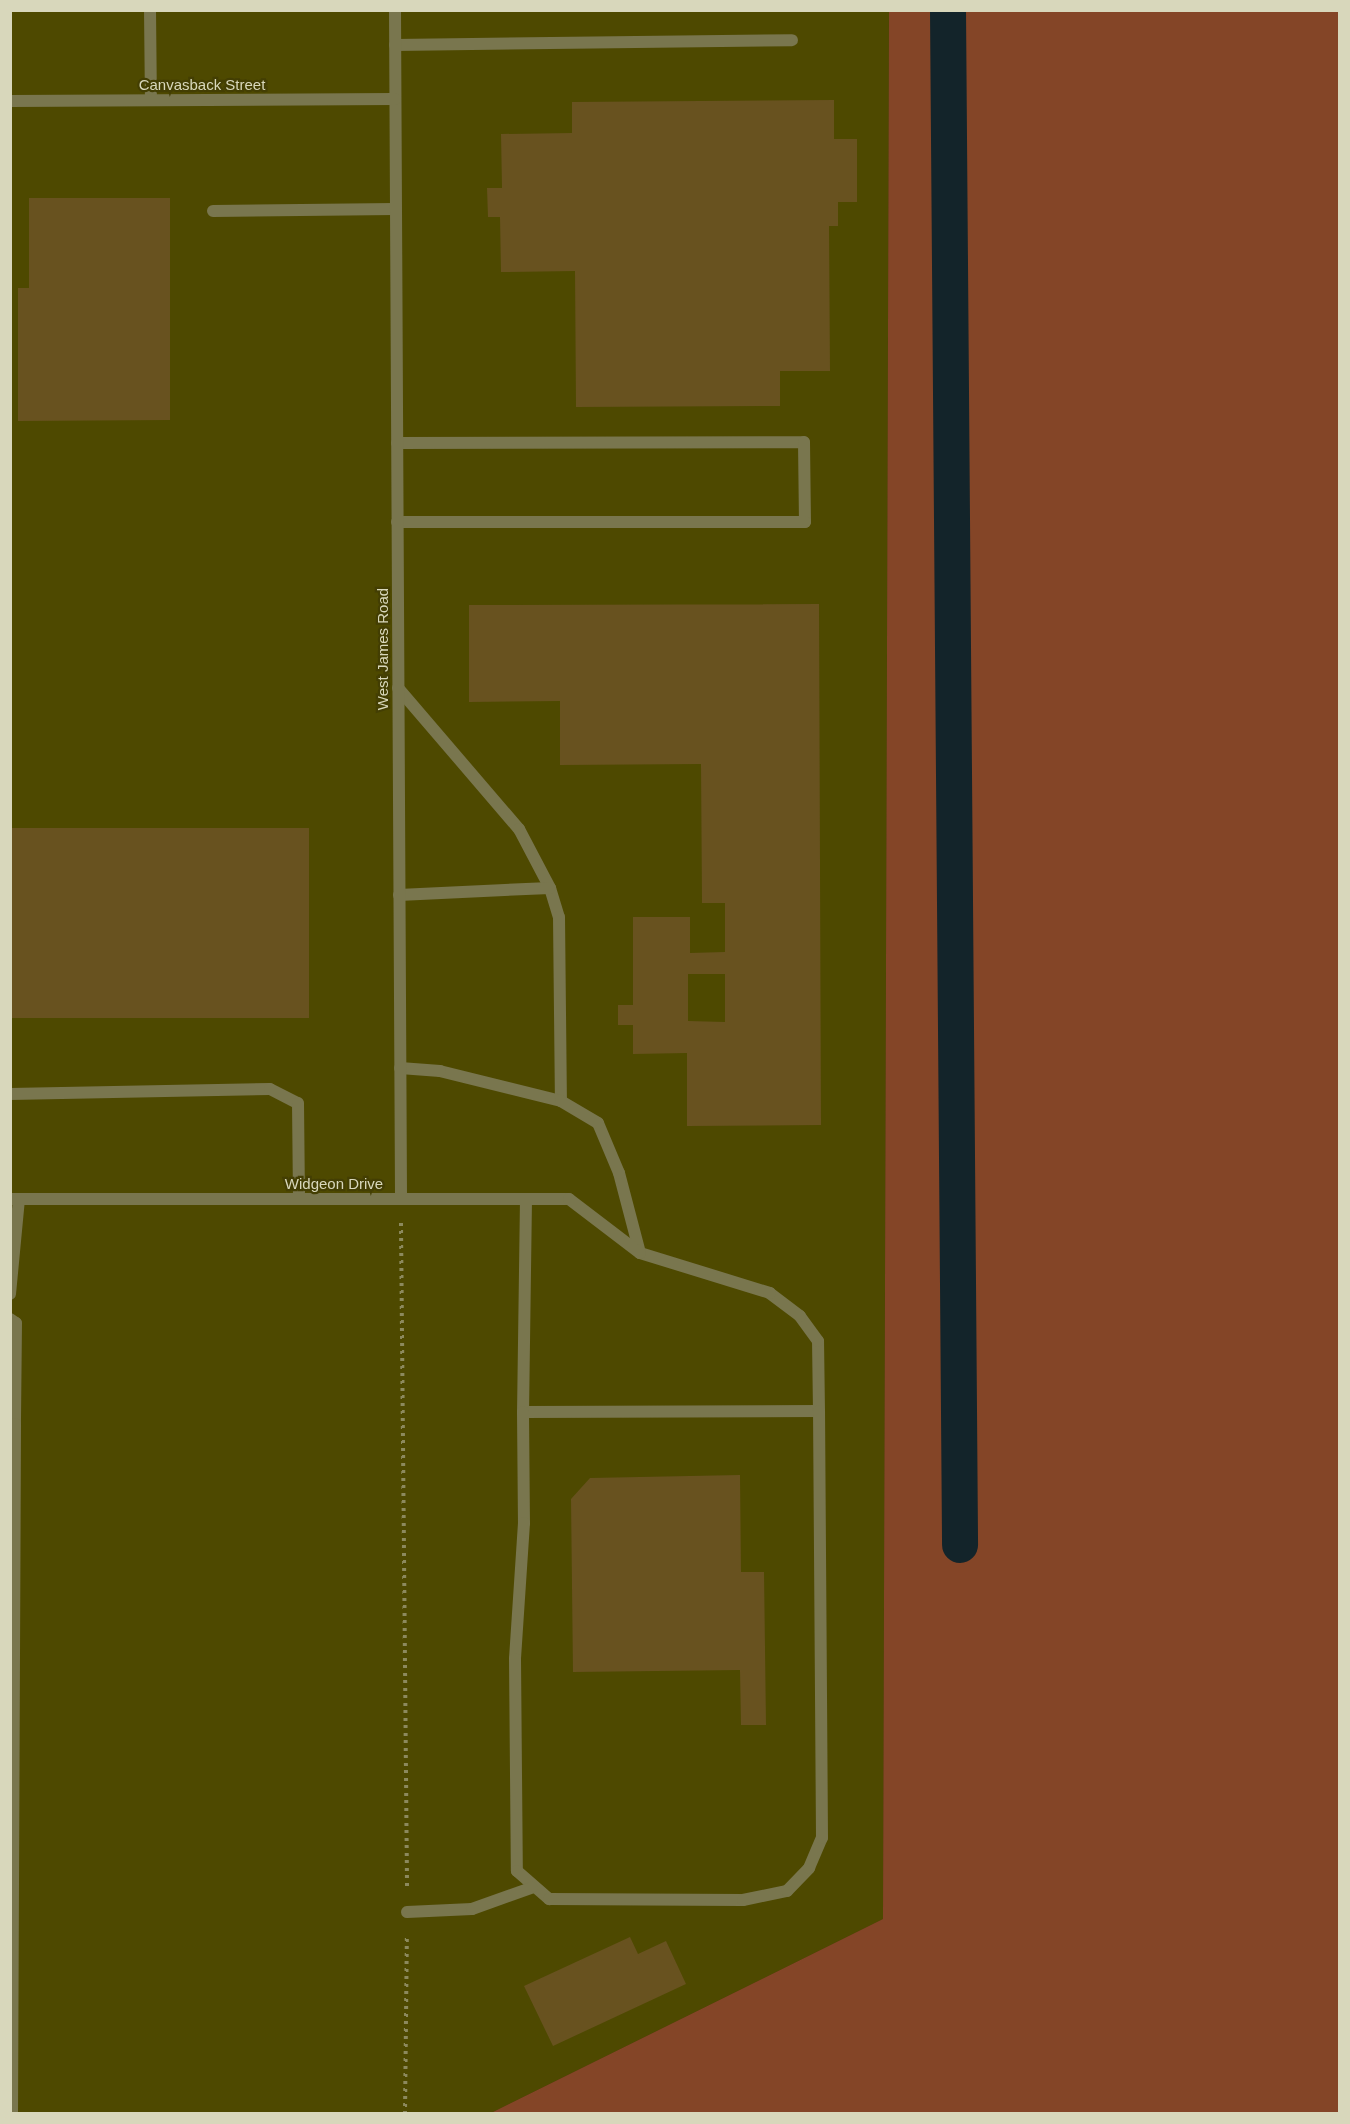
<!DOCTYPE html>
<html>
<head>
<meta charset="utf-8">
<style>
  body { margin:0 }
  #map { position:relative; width:1350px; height:2124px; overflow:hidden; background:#433e03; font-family:Arial,sans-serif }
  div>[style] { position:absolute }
  .built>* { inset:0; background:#4e4900 }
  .green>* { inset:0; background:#844527 }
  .canal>* { height:36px; margin:-18px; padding:0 18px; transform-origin:18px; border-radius:18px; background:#13242a }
  .building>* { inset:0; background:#68521f; transform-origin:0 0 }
  .path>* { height:4px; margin-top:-2px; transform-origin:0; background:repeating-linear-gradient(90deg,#8c895d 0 3px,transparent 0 7.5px) }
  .service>* { height:12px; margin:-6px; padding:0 6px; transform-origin:6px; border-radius:6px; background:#79764e }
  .minor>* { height:12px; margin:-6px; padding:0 6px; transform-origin:6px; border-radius:6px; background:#79764e }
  span { translate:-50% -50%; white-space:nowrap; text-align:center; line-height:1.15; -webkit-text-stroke:4.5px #433e03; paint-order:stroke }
  .street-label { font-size:15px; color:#d8d7bb }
  .frame { position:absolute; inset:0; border:12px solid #d8d7bb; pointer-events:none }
</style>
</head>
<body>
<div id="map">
  <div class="built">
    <i style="clip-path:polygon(11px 11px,889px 11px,883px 1919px,491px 2113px,11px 2114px)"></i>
  </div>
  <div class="green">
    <i style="clip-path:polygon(889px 11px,1339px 11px,1339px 2113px,491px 2113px,883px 1919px)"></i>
  </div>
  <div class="canal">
    <i style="left:948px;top:10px;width:1535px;rotate:89.55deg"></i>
  </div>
  <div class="building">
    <i style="clip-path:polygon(834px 100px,834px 139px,857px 139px,857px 202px,838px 202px,838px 226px,829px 226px,830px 371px,780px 371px,780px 406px,576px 407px,575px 271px,501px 272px,500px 217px,488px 217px,487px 188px,502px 188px,501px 134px,572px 133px,572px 102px)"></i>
    <i style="clip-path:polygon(29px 198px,170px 198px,170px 420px,18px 421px,18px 288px,29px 288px)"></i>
    <i style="clip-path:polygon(evenodd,819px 604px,821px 1125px,687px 1126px,687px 1053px,633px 1054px,633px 1025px,618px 1025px,618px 1005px,633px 1005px,633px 917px,690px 917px,690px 953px,725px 952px,725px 903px,702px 903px,701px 764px,560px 765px,560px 701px,469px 702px,469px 605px,819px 604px,688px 974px,725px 974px,725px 1022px,688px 1021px,688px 974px)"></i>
    <i style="left:10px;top:828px;width:299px;height:190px"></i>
    <i style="clip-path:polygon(740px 1475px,741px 1572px,764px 1572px,766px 1725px,741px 1725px,740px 1670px,573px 1672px,571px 1499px,590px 1478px)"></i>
    <i style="clip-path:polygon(630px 1937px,638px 1954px,666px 1941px,686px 1984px,553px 2046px,524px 1986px)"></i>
  </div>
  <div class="path">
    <i style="left:401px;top:1223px;width:665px;rotate:89.48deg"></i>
    <i style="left:405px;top:2114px;width:180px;rotate:-89.4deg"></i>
  </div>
  <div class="service">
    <i style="left:150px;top:10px;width:90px;rotate:89.4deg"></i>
    <i style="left:395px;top:45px;width:397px;rotate:-0.7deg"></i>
    <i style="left:213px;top:211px;width:182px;rotate:-0.6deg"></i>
    <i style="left:397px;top:443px;width:407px;rotate:-0.1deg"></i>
    <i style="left:804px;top:442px;width:80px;rotate:89.3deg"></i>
    <i style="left:805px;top:522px;width:408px;rotate:180deg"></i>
    <i style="left:398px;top:688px;width:186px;rotate:49.4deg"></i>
    <i style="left:519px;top:829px;width:67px;rotate:62.3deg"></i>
    <i style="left:550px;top:888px;width:30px;rotate:73deg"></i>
    <i style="left:559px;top:917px;width:184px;rotate:89.4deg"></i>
    <i style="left:561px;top:1101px;width:125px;rotate:-166.1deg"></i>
    <i style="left:440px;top:1071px;width:40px;rotate:-175.7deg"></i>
    <i style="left:399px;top:895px;width:151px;rotate:-2.7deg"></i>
    <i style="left:10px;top:1094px;width:260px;rotate:-1.1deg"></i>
    <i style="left:270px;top:1089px;width:31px;rotate:27deg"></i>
    <i style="left:298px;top:1103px;width:96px;rotate:89.4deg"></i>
    <i style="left:526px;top:1199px;width:213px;rotate:90.8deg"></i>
    <i style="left:523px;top:1412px;width:296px;rotate:-0.2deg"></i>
    <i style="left:819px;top:1411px;width:70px;rotate:-90.8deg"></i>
    <i style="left:818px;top:1341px;width:31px;rotate:-126deg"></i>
    <i style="left:800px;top:1316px;width:38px;rotate:-143deg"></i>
    <i style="left:770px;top:1293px;width:136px;rotate:-162.9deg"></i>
    <i style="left:640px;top:1253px;width:83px;rotate:-104.7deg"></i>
    <i style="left:619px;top:1173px;width:54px;rotate:-112.8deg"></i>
    <i style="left:598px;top:1123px;width:43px;rotate:-149.3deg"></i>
    <i style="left:10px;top:1294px;width:95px;rotate:-84.6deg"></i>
    <i style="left:10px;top:1319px;width:7px;rotate:34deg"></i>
    <i style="left:16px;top:1323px;width:101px;rotate:90.6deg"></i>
    <i style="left:15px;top:1424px;width:5px;rotate:180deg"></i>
    <i style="left:523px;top:1412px;width:111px;rotate:89.5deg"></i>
    <i style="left:524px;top:1523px;width:136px;rotate:93.8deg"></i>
    <i style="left:515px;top:1659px;width:212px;rotate:89.5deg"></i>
    <i style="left:517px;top:1871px;width:43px;rotate:41.2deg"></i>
    <i style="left:549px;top:1899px;width:194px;rotate:0.3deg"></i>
    <i style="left:743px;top:1900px;width:45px;rotate:-11.6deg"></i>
    <i style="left:787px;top:1891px;width:32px;rotate:-46deg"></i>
    <i style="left:809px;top:1868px;width:33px;rotate:-67deg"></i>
    <i style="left:822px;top:1838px;width:427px;rotate:-90.4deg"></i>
    <i style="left:407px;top:1912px;width:65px;rotate:-2.6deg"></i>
    <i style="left:472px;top:1909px;width:63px;rotate:-19.6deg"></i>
    <i style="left:12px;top:2114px;width:690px;rotate:-89.75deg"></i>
  </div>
  <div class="minor">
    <i style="left:395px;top:10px;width:1188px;rotate:89.71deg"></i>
    <i style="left:10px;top:101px;width:385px;rotate:-0.3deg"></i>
    <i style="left:10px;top:1199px;width:559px"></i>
    <i style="left:569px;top:1199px;width:89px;rotate:37.3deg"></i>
  </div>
  <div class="street-label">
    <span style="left:202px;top:85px">Canvasback Street</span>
    <span style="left:383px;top:649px;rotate:-90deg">West James Road</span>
    <span style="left:334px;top:1184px">Widgeon Drive</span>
  </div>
  <div class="frame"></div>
</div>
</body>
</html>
